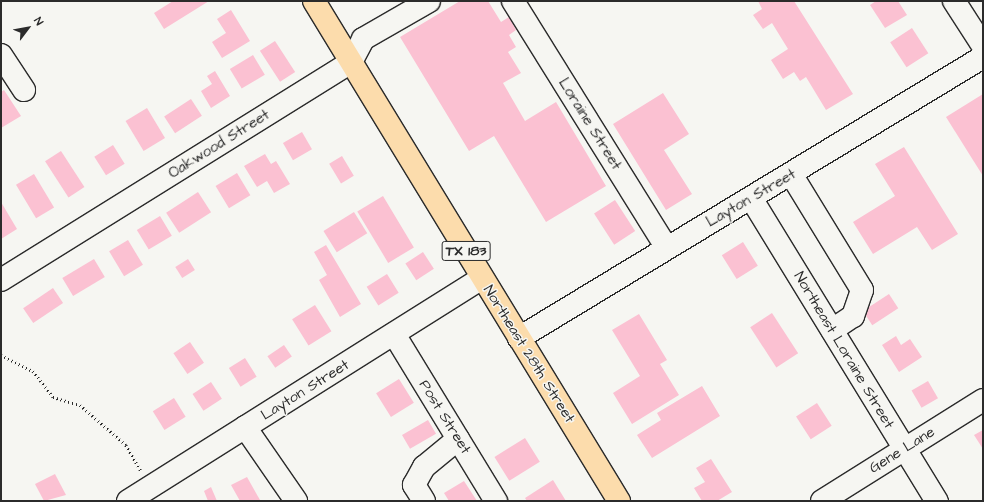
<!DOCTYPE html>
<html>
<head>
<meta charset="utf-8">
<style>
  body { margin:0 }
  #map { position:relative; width:984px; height:502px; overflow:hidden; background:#f6f6f2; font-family:"Architects Daughter",sans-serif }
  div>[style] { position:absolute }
  .building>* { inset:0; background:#fbc1d2; transform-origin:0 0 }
  .path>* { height:2.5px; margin-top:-1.25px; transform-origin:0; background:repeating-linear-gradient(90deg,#2b2b2b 0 1px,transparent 0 4px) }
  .roads { filter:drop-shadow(1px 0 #2b2b2b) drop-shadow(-1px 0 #2b2b2b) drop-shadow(0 1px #2b2b2b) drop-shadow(0 -1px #2b2b2b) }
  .minor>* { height:22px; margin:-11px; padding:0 11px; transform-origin:11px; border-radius:11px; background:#f6f6f2 }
  .major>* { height:22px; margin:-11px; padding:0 11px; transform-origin:11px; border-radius:11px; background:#fcdcac }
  span { translate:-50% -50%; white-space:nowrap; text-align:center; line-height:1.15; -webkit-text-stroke:3px #f6f6f2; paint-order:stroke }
  .shield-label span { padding:1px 3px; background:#f6f6f2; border:1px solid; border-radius:3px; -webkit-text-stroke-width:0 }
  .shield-label { font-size:14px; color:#2b2b2b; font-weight:700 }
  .street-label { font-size:15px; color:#2b2b2b }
  .frame { position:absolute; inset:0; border:2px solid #2b2b2b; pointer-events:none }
  .north { position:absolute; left:8px; top:8px; width:40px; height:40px; -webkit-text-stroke:3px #f6f6f2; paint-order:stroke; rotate:58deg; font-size:11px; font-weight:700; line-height:16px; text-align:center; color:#2b2b2b }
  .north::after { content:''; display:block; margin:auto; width:14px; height:18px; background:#2b2b2b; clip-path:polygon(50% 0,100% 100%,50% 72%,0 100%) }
</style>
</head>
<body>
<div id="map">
  <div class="building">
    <i style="clip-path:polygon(173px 1px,209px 1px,164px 29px,154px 13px)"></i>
    <i style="clip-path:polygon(460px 1px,488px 1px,501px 22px,509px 17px,516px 30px,509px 35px,516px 47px,508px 52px,521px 73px,503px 83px,525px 121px,556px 102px,606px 186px,546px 222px,494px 136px,469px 151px,400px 37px)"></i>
    <i style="clip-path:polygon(758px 1px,794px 1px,853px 94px,826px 110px,806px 77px,800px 81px,794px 72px,783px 79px,771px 60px,788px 49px,772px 23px,763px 29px,753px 15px,762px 9px)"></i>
    <i style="clip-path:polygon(876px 1px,898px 1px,907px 15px,885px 28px,870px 5px)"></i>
    <i style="clip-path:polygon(231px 10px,250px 41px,222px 58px,212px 42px,226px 33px,217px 19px)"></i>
    <i style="left:912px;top:28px;width:30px;height:26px;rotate:57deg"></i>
    <i style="left:275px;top:41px;width:37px;height:18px;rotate:57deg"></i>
    <i style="left:253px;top:55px;width:23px;height:27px;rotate:59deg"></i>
    <i style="clip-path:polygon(215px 71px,230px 96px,211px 108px,201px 91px,212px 84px,207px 76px)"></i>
    <i style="clip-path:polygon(4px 90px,21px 116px,1px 128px,1px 92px)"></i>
    <i style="clip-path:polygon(663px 93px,689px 134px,664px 150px,692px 194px,666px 210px,613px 124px)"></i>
    <i style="clip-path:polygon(983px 94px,983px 176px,946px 117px)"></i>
    <i style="left:191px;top:99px;width:20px;height:32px;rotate:57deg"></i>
    <i style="left:147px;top:108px;width:35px;height:25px;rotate:59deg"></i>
    <i style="left:302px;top:132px;width:20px;height:22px;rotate:60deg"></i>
    <i style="left:113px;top:145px;width:22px;height:22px;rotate:58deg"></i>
    <i style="clip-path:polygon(904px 147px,958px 234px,932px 250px,917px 227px,873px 254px,853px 222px,895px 196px,875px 164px)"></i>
    <i style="left:61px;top:151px;width:43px;height:19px;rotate:57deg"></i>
    <i style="clip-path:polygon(265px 154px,271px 164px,276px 161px,290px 184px,274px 193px,267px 181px,257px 187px,244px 166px)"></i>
    <i style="left:342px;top:156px;width:23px;height:15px;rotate:59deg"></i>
    <i style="left:237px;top:173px;width:26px;height:25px;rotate:59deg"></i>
    <i style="left:34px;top:174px;width:39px;height:21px;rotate:59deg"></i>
    <i style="left:198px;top:192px;width:24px;height:38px;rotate:57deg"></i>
    <i style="left:383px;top:196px;width:60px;height:30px;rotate:59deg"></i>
    <i style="left:615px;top:200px;width:37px;height:25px;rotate:57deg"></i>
    <i style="clip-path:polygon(1px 202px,17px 229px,1px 239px)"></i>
    <i style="left:354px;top:212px;width:25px;height:36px;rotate:58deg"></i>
    <i style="left:160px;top:216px;width:23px;height:27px;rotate:59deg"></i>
    <i style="left:128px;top:240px;width:29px;height:22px;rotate:59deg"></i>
    <i style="left:743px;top:242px;width:28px;height:25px;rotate:58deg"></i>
    <i style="clip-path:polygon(326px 245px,361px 304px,340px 317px,319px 280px,327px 275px,314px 252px)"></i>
    <i style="left:423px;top:252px;width:20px;height:21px;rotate:57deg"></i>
    <i style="left:94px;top:259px;width:21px;height:37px;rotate:59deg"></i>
    <i style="left:188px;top:259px;width:13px;height:15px;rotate:58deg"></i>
    <i style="left:387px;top:274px;width:22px;height:24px;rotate:58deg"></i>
    <i style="left:53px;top:288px;width:18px;height:36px;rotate:56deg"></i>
    <i style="left:889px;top:294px;width:17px;height:31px;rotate:57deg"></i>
    <i style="left:315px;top:305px;width:31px;height:27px;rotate:58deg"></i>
    <i style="left:772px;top:313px;width:48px;height:26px;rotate:57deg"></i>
    <i style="clip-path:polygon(639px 314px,667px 360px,660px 364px,679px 395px,632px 424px,613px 393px,640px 376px,612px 330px)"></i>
    <i style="clip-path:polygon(896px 336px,901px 345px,910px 339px,922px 357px,899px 372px,882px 345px)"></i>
    <i style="left:190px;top:342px;width:25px;height:20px;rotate:56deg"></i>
    <i style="left:284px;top:345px;width:14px;height:20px;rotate:56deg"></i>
    <i style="left:245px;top:358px;width:22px;height:19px;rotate:58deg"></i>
    <i style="left:399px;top:379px;width:28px;height:27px;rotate:58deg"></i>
    <i style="left:928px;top:381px;width:20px;height:19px;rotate:60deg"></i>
    <i style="left:211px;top:382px;width:20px;height:22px;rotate:57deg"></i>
    <i style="clip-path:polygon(702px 386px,720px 416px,652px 458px,637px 435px,661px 420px,657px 413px)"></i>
    <i style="left:174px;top:398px;width:22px;height:25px;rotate:58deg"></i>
    <i style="left:817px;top:403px;width:27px;height:25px;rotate:57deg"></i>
    <i style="left:428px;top:420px;width:16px;height:30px;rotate:60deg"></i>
    <i style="clip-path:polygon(983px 430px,983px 449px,974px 435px)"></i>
    <i style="left:525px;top:438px;width:28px;height:36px;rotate:58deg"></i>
    <i style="clip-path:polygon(711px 459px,732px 492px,717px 501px,702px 501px,694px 488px,705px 482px,696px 468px)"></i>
    <i style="clip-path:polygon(55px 474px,66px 495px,44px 501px,35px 484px)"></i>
    <i style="clip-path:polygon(247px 477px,260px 500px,259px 501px,240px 501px,231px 485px)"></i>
    <i style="clip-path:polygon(553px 480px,566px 501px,527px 501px,525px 498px)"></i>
    <i style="clip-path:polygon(464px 481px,477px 501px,449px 501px,444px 493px)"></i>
    <i style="clip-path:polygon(211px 487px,217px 501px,208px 501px,204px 491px)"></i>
  </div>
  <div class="path">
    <i style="left:1px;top:355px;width:36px;rotate:27deg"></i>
    <i style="left:33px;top:371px;width:33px;rotate:52deg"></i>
    <i style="left:53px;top:397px;width:28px;rotate:17deg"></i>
    <i style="left:80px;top:405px;width:61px;rotate:41deg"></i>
    <i style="left:126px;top:445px;width:30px;rotate:60deg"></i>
  </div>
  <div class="roads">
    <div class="minor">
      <i style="left:513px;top:1px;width:290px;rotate:58.1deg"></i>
      <i style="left:954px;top:1px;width:54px;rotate:57.2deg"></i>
      <i style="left:1px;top:55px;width:42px;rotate:56.7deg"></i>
      <i style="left:791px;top:174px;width:136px;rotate:58.5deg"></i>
      <i style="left:862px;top:290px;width:28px;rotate:109deg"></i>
      <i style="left:853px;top:316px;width:25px;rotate:146deg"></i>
      <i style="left:751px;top:198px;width:356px;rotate:58.5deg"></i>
      <i style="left:1px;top:280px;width:412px;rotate:-31.9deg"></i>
      <i style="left:351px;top:62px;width:26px;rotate:-62deg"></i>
      <i style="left:363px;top:39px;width:76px;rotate:-29.9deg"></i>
      <i style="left:394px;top:334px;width:196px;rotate:58.6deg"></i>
      <i style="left:519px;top:338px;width:542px;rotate:-31.2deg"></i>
      <i style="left:245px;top:427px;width:90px;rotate:55.4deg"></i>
      <i style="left:128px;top:501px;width:418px;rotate:-32.2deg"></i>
      <i style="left:424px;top:501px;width:19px;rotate:-122deg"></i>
      <i style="left:414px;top:485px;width:21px;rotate:-61deg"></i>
      <i style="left:424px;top:467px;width:44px;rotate:-39.5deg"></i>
      <i style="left:822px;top:501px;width:190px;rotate:-32.1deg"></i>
    </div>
    <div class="major">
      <i style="left:314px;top:1px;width:586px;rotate:58.62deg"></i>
    </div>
  </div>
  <div class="shield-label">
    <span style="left:466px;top:251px">TX 183</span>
  </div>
  <div class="street-label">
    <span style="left:590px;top:124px;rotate:58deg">Loraine Street</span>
    <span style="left:219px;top:144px;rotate:-32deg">Oakwood Street</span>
    <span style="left:751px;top:198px;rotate:-30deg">Layton Street</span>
    <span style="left:844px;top:350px;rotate:59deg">Northeast Loraine Street</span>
    <span style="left:529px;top:354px;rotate:58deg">Northeast 28th Street</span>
    <span style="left:305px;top:390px;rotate:-32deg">Layton Street</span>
    <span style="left:445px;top:417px;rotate:58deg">Post Street</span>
    <span style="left:902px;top:450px;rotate:-32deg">Gene Lane</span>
  </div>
  <div class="frame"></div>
  <div class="north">N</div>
</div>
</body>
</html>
